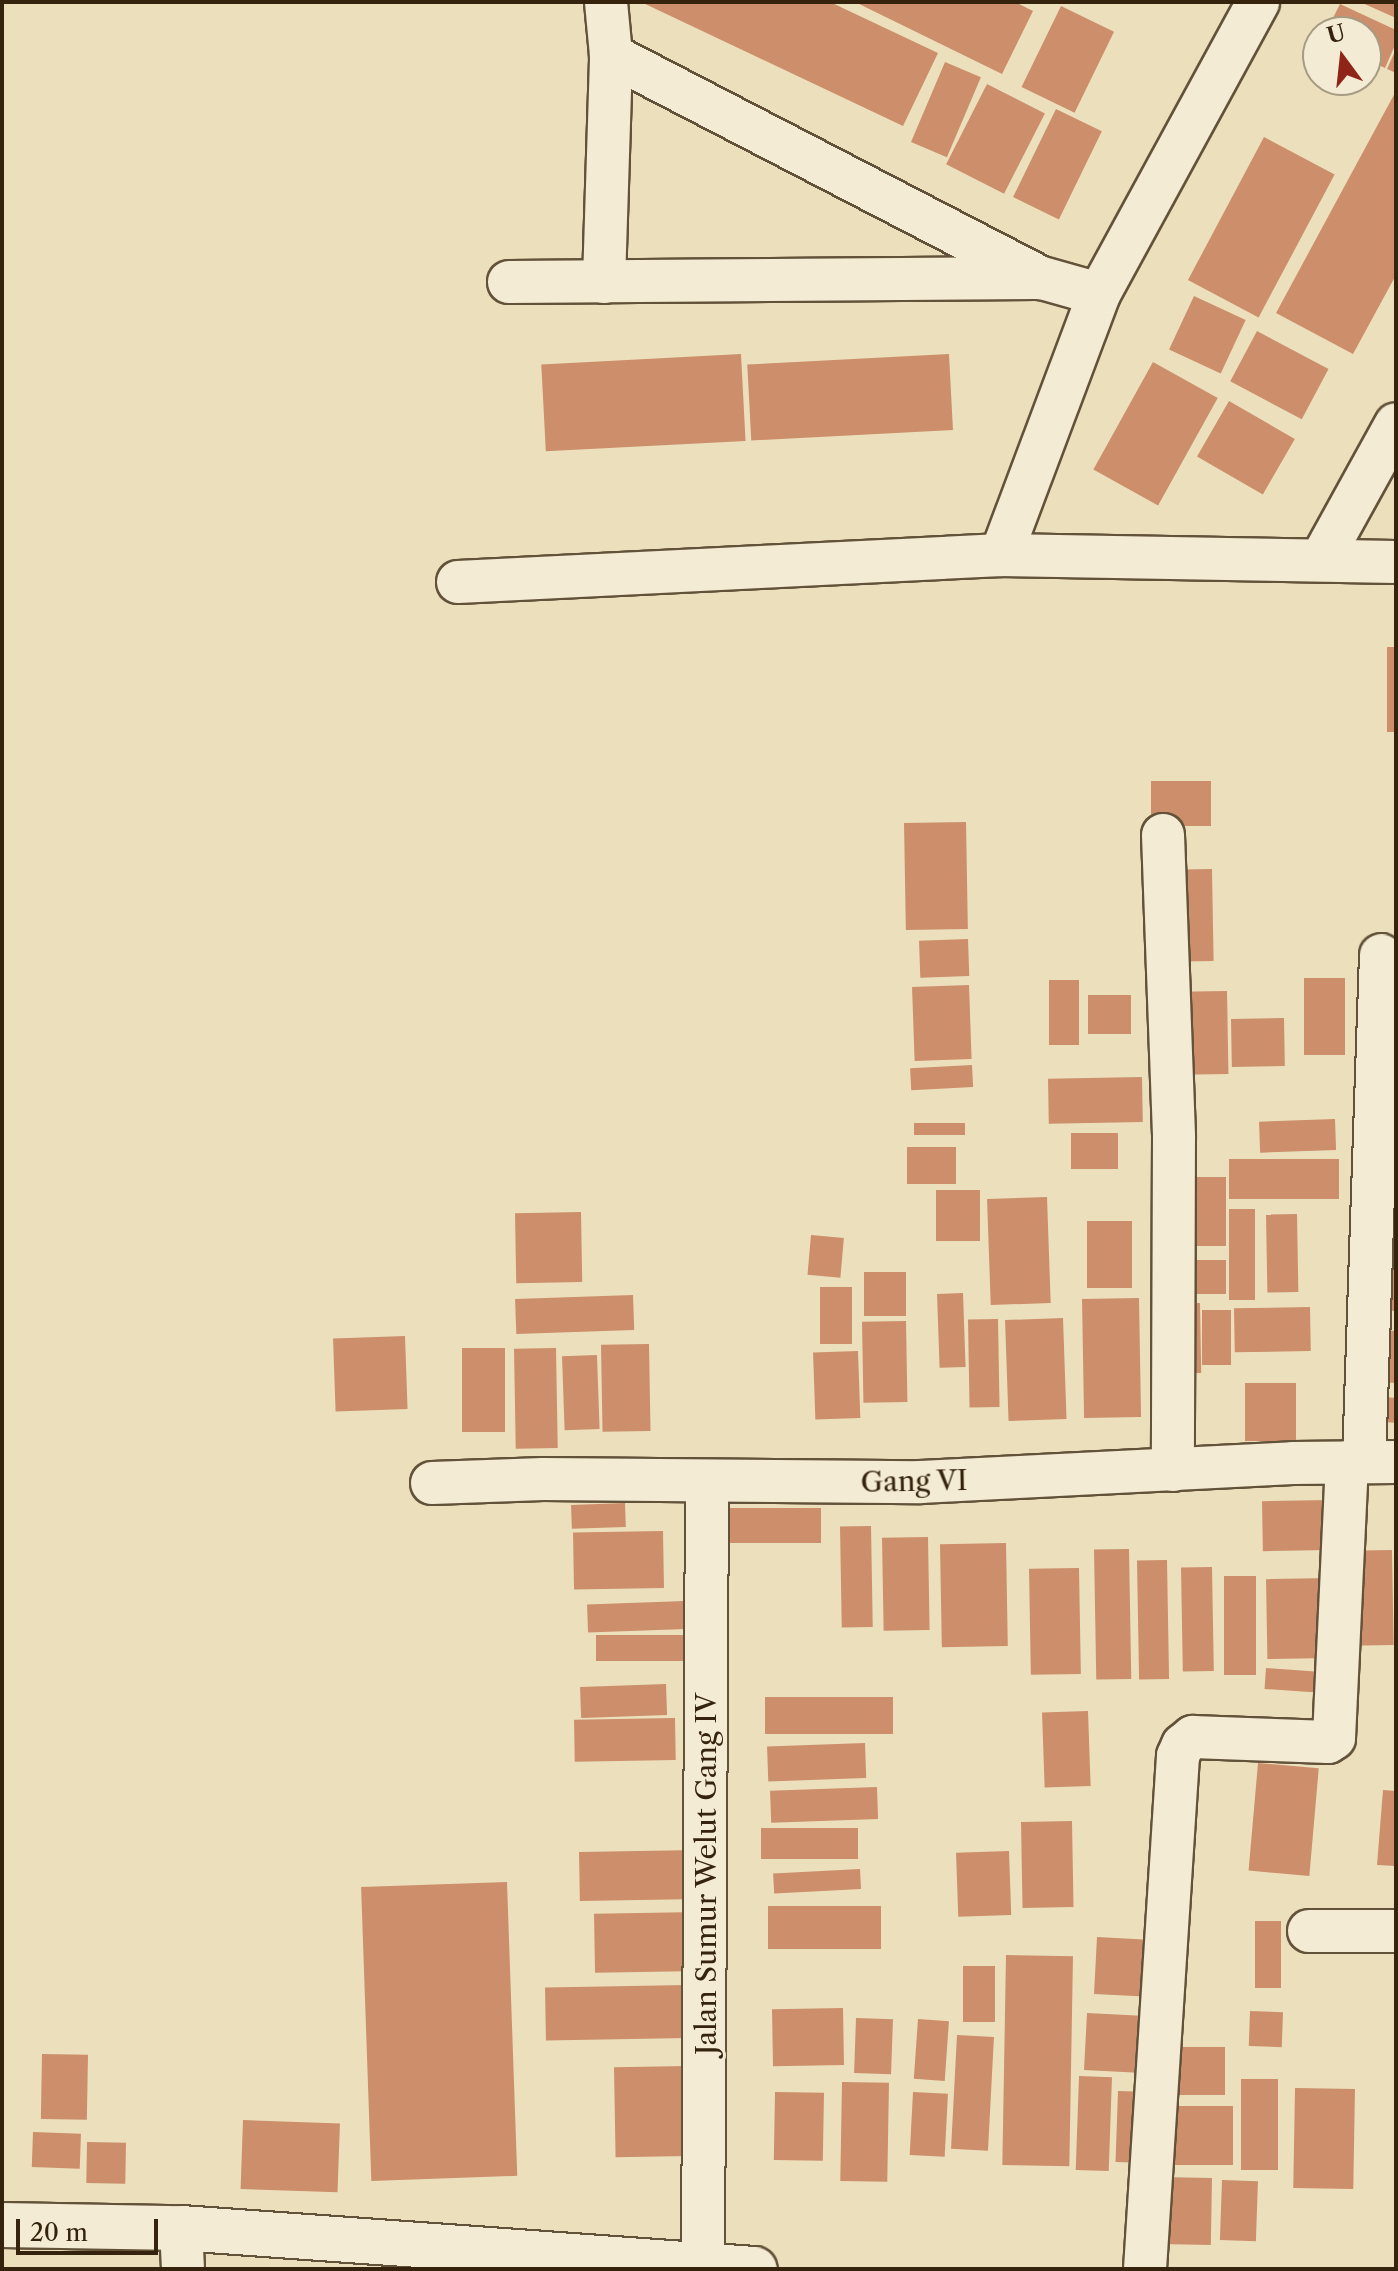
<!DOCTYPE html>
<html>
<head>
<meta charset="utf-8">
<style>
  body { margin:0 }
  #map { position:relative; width:1398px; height:2271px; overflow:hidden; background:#ece0bc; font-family:"Libre Caslon Text",serif }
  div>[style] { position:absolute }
  .building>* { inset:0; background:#cc8e6b; transform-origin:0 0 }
  .roads { filter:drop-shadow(2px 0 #63523a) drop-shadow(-2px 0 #63523a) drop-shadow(0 2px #63523a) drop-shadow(0 -2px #63523a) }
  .street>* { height:42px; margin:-21px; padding:0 21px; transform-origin:21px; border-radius:21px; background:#f3ebd3 }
  .secondary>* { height:44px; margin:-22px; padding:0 22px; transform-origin:22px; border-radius:22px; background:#f3ebd3 }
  span { translate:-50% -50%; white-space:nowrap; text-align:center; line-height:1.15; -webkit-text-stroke:6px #f3ebd3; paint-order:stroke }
  .street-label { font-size:28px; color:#35230e }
  .frame { position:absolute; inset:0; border:4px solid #35230e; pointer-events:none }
  .north { position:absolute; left:1302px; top:16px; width:80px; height:80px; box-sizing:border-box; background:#f3ebd3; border:2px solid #a79b84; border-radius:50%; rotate:345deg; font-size:22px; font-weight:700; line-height:32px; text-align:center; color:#35230e }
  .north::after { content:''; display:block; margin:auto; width:28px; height:36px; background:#8f2418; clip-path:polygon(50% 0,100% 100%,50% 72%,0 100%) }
  .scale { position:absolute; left:16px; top:2219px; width:142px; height:36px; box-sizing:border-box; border:4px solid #35230e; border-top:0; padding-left:10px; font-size:24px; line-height:28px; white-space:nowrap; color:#35230e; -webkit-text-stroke:6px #f3ebd3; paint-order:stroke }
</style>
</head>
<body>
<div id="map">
  <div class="building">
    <i style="clip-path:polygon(641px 2px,830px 2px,938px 53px,903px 126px)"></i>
    <i style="clip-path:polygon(855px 2px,1015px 2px,1033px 11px,1002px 74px)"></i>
    <i style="clip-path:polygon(1360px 2px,1396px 2px,1396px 18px)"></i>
    <i style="clip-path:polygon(1340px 4px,1396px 30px,1396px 43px,1385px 68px,1366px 59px,1366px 32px,1326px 32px)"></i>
    <i style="left:1061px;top:6px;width:59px;height:90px;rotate:26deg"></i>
    <i style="clip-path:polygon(1396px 49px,1396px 73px,1387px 69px)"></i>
    <i style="left:945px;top:62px;width:39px;height:87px;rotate:23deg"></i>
    <i style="left:987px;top:84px;width:65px;height:90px;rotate:27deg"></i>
    <i style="clip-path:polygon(1396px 91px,1396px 275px,1353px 354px,1276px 313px)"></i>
    <i style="left:1056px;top:109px;width:51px;height:98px;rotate:26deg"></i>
    <i style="left:1264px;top:137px;width:80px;height:162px;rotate:28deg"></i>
    <i style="left:1194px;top:296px;width:57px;height:59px;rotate:25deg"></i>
    <i style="left:1257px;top:331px;width:81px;height:57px;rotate:28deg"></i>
    <i style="left:741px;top:354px;width:87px;height:200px;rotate:87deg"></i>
    <i style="left:949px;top:354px;width:76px;height:202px;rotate:87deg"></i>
    <i style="left:1153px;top:362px;width:74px;height:123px;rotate:29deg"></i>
    <i style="left:1229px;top:401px;width:76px;height:64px;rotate:30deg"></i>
    <i style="left:1387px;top:647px;width:9px;height:85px"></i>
    <i style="left:1211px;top:781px;width:45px;height:60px;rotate:90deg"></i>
    <i style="left:966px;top:822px;width:107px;height:62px;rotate:89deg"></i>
    <i style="left:1212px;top:869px;width:92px;height:43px;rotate:89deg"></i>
    <i style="left:968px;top:939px;width:37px;height:49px;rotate:88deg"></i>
    <i style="left:1304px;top:978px;width:41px;height:77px"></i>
    <i style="left:1049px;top:980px;width:30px;height:65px"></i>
    <i style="left:969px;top:985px;width:74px;height:57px;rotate:88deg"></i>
    <i style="left:1227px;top:991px;width:83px;height:49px;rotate:89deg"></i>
    <i style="left:1131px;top:995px;width:39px;height:43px;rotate:90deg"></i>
    <i style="left:1284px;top:1018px;width:48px;height:53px;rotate:89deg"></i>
    <i style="left:972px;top:1065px;width:22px;height:62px;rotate:87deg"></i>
    <i style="left:1142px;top:1077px;width:45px;height:94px;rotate:89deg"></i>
    <i style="left:1335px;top:1119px;width:31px;height:76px;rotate:88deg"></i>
    <i style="left:965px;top:1123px;width:12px;height:51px;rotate:90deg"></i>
    <i style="left:1118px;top:1133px;width:36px;height:47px;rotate:90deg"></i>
    <i style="left:956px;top:1147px;width:37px;height:49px;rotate:90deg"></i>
    <i style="left:1339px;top:1159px;width:40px;height:110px;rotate:90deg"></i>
    <i style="clip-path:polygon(1385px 1172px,1396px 1173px,1396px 1224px,1381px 1223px)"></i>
    <i style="left:1179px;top:1177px;width:47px;height:69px"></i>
    <i style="left:936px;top:1190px;width:44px;height:51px"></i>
    <i style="left:1047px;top:1197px;width:106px;height:60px;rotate:88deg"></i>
    <i style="left:1229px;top:1209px;width:26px;height:91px"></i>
    <i style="left:581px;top:1212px;width:70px;height:66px;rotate:89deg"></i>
    <i style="left:1297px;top:1214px;width:78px;height:31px;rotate:89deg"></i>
    <i style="left:1087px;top:1221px;width:45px;height:67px"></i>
    <i style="clip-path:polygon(1381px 1234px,1396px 1235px,1396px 1311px,1376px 1310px)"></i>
    <i style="left:811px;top:1235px;width:33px;height:40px;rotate:5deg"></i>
    <i style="left:1226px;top:1260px;width:34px;height:42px;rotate:90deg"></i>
    <i style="left:906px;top:1272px;width:44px;height:42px;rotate:90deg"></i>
    <i style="left:820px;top:1287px;width:32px;height:57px"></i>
    <i style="left:963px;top:1293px;width:74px;height:26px;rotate:88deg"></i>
    <i style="left:633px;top:1295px;width:35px;height:118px;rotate:88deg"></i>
    <i style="left:1139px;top:1298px;width:119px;height:57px;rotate:89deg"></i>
    <i style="left:1200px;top:1303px;width:70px;height:25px;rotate:89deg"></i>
    <i style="left:1310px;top:1307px;width:44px;height:76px;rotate:89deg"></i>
    <i style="left:1202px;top:1310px;width:29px;height:55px"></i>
    <i style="left:1063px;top:1318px;width:101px;height:58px;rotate:88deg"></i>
    <i style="left:998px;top:1319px;width:88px;height:30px;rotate:89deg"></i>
    <i style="left:906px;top:1321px;width:81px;height:44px;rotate:89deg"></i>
    <i style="clip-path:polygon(1376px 1330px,1396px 1331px,1396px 1383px,1372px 1382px)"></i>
    <i style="left:405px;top:1336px;width:73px;height:72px;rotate:88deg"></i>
    <i style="left:649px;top:1344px;width:87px;height:48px;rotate:89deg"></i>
    <i style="left:462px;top:1348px;width:43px;height:84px"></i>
    <i style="left:556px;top:1348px;width:100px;height:42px;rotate:89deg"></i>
    <i style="left:858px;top:1351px;width:67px;height:45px;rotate:88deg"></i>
    <i style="left:597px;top:1355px;width:74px;height:35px;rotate:88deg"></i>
    <i style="left:1245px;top:1383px;width:51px;height:58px"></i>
    <i style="left:1374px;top:1396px;width:22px;height:25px;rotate:5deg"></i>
    <i style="left:1329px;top:1500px;width:50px;height:67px;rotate:89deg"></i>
    <i style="left:625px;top:1503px;width:24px;height:54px;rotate:88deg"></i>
    <i style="left:821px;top:1508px;width:35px;height:92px;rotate:90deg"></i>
    <i style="left:871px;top:1526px;width:101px;height:31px;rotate:89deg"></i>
    <i style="left:663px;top:1531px;width:57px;height:90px;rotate:89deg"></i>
    <i style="left:928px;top:1537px;width:93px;height:46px;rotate:89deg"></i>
    <i style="left:1006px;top:1543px;width:103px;height:66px;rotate:89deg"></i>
    <i style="left:1129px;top:1549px;width:130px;height:35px;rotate:89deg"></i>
    <i style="left:1392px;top:1550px;width:95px;height:45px;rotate:89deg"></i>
    <i style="left:1167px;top:1560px;width:119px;height:30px;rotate:89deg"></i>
    <i style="left:1212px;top:1567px;width:104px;height:31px;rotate:89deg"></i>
    <i style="left:1079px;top:1568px;width:106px;height:50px;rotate:89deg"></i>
    <i style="left:1224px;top:1576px;width:32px;height:99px"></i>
    <i style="left:1331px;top:1578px;width:80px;height:65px;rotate:89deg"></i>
    <i style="left:685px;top:1601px;width:28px;height:98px;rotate:88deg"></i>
    <i style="left:684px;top:1635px;width:26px;height:88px;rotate:90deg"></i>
    <i style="left:1266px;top:1668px;width:56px;height:21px;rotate:4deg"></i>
    <i style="left:666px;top:1684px;width:31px;height:86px;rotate:88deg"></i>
    <i style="left:893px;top:1697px;width:37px;height:128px;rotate:90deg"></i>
    <i style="left:1088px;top:1711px;width:75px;height:46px;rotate:88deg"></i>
    <i style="left:675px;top:1718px;width:42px;height:101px;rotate:89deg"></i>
    <i style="left:865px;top:1743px;width:35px;height:98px;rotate:88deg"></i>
    <i style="left:1258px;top:1763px;width:61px;height:108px;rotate:5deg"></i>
    <i style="left:877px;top:1787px;width:32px;height:107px;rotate:88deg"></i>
    <i style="clip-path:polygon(1383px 1790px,1396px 1791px,1396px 1866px,1377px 1865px)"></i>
    <i style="left:1072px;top:1821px;width:86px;height:51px;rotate:89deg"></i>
    <i style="left:858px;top:1828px;width:31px;height:97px;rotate:90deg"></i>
    <i style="left:698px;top:1850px;width:49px;height:119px;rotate:89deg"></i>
    <i style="left:1009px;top:1851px;width:64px;height:53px;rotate:88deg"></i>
    <i style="left:860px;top:1869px;width:20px;height:87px;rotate:87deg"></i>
    <i style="left:507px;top:1882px;width:294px;height:146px;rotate:88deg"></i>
    <i style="left:881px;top:1906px;width:43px;height:113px;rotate:90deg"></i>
    <i style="left:699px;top:1912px;width:59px;height:105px;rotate:89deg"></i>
    <i style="left:1255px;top:1921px;width:26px;height:67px"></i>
    <i style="left:1097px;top:1937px;width:56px;height:57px;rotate:3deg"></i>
    <i style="left:1006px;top:1955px;width:67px;height:210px;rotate:1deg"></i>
    <i style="left:963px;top:1966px;width:32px;height:56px"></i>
    <i style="left:687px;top:1985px;width:53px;height:142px;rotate:89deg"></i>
    <i style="left:843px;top:2008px;width:57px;height:71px;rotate:89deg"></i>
    <i style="left:1250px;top:2011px;width:33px;height:35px;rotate:2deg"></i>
    <i style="left:1087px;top:2013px;width:59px;height:57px;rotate:3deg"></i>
    <i style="left:856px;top:2018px;width:37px;height:55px;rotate:2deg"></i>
    <i style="left:918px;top:2019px;width:31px;height:60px;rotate:4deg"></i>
    <i style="left:957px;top:2035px;width:37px;height:114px;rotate:3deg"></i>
    <i style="left:1171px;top:2047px;width:54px;height:48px"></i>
    <i style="left:42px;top:2054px;width:46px;height:65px;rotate:1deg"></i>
    <i style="left:687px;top:2066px;width:90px;height:73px;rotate:89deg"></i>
    <i style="left:1079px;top:2076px;width:33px;height:94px;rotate:2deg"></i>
    <i style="left:1241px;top:2079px;width:37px;height:91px"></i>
    <i style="left:842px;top:2082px;width:47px;height:99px;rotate:1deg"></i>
    <i style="left:1295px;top:2088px;width:60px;height:100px;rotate:1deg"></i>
    <i style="left:1118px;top:2091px;width:25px;height:71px;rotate:2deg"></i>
    <i style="left:775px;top:2092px;width:49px;height:68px;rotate:1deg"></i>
    <i style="left:913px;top:2092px;width:35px;height:63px;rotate:3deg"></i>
    <i style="left:1170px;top:2106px;width:63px;height:59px"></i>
    <i style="left:243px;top:2120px;width:97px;height:69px;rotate:2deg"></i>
    <i style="left:33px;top:2132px;width:48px;height:35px;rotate:2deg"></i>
    <i style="left:87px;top:2142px;width:39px;height:41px;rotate:1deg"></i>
    <i style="left:1161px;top:2177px;width:51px;height:67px;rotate:1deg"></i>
    <i style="left:1222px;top:2180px;width:36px;height:60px;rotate:2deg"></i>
  </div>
  <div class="roads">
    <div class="street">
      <i style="left:611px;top:55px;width:485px;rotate:27.4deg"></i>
      <i style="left:1042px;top:278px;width:59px;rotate:15.7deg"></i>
      <i style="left:509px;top:282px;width:527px;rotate:-0.43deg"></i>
      <i style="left:604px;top:282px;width:227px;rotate:-88.2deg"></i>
      <i style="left:611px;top:55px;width:53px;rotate:-95.4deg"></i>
      <i style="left:1001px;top:555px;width:279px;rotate:-69.4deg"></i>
      <i style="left:1099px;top:294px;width:332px;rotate:-61.4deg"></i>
      <i style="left:1321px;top:560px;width:155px;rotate:-61.1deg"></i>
      <i style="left:458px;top:582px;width:544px;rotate:-2.85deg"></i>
      <i style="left:1001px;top:555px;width:395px;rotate:1deg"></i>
      <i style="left:1163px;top:835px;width:303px;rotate:87.9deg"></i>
      <i style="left:1174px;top:1138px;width:332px;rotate:90.2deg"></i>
      <i style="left:1364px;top:1462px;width:507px;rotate:-88.08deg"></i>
      <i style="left:432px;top:1483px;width:111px;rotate:-2.1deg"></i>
      <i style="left:543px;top:1479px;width:377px;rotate:0.5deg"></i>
      <i style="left:920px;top:1482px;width:373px;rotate:-2.9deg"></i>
      <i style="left:1293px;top:1463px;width:103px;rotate:-0.6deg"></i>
      <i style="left:1309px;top:1931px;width:87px"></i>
      <i style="left:181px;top:2228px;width:41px;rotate:87.2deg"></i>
      <i style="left:703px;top:2269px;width:788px;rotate:-89.71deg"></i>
      <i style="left:1145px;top:2269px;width:514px;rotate:-86.32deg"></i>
      <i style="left:1178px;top:1756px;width:12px;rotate:-66deg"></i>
      <i style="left:1183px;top:1745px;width:13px;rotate:-39deg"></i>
      <i style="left:1193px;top:1737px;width:135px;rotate:2.1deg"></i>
      <i style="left:1328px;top:1742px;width:7px;rotate:-34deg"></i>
      <i style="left:1334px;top:1738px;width:276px;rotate:-87.3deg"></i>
    </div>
    <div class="secondary">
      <i style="left:2px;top:2225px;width:179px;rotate:1deg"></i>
      <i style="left:181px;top:2228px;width:575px;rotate:4.09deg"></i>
    </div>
  </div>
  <div class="street-label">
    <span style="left:914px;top:1481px;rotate:-1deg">Gang VI</span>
    <span style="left:706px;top:1874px;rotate:-90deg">Jalan Sumur Welut Gang IV</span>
  </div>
  <div class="frame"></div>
  <div class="north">U</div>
  <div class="scale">20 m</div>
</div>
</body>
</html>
